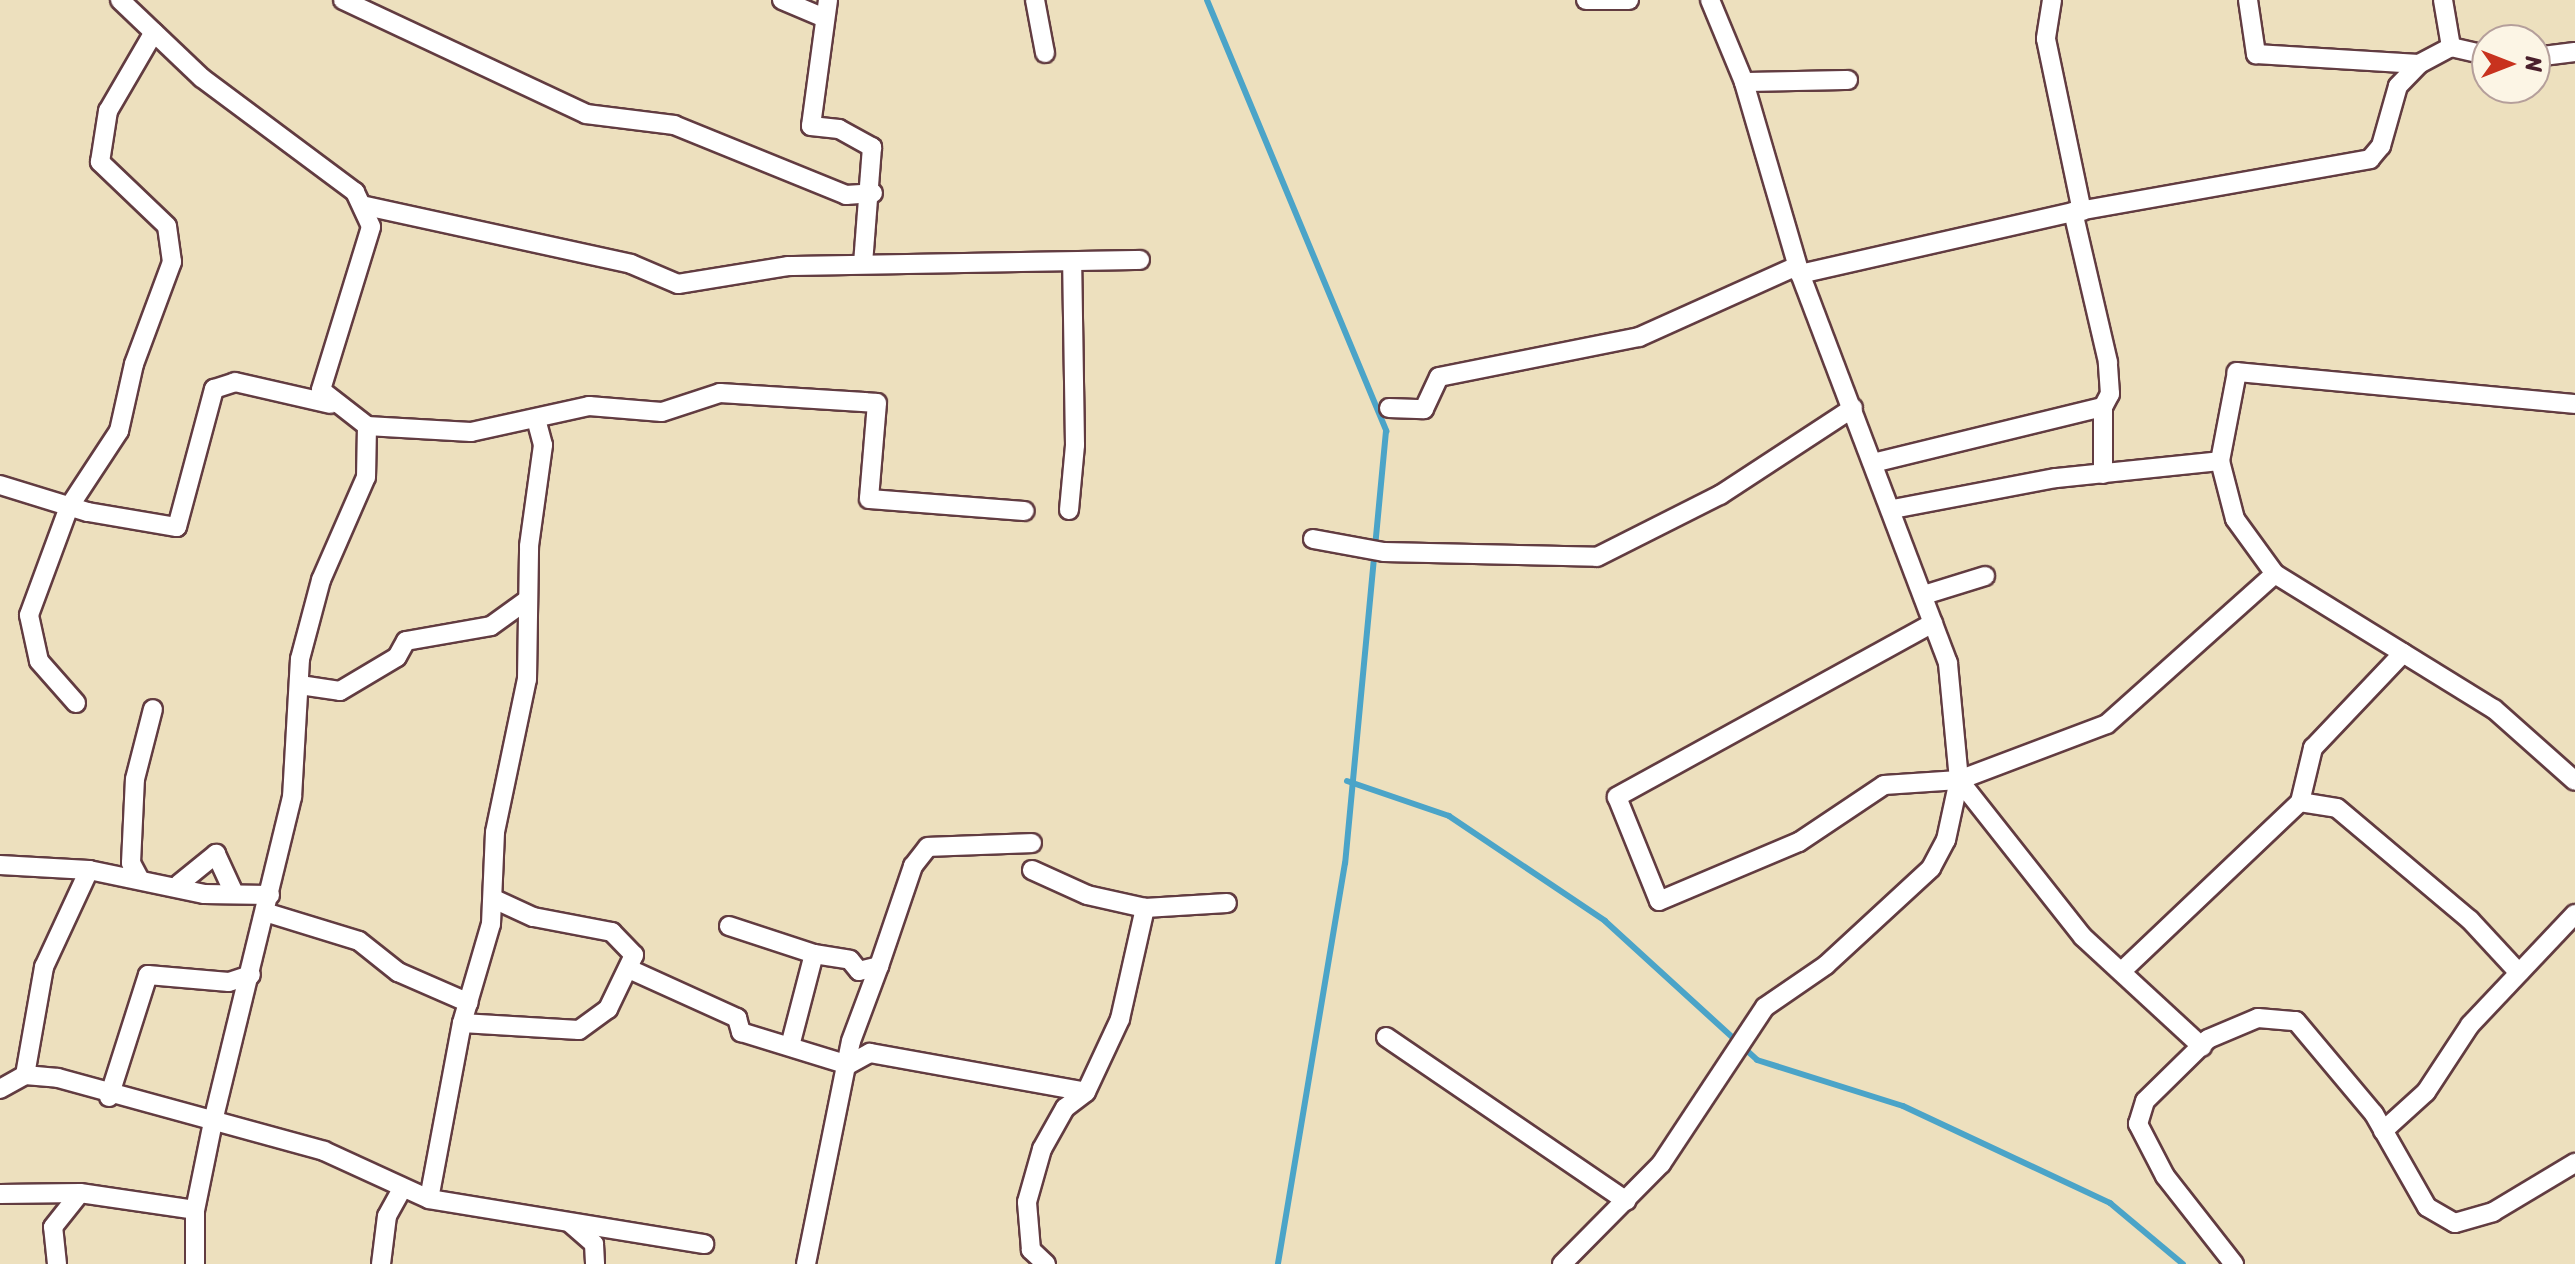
<!DOCTYPE html>
<html>
<head>
<meta charset="utf-8">
<style>
  body { margin:0 }
  #map { position:relative; width:2575px; height:1264px; overflow:hidden; background:#ede0be; font-family:Sriracha,sans-serif }
  div>[style] { position:absolute }
  .stream>* { height:6px; margin:-3px; padding:0 3px; transform-origin:3px; border-radius:3px; background:#4ba4c8 }
  .roads { filter:drop-shadow(2px 0 #623c41) drop-shadow(-2px 0 #623c41) drop-shadow(0 2px #623c41) drop-shadow(0 -2px #623c41) }
  .minor>* { height:18px; margin:-9px; padding:0 9px; transform-origin:9px; border-radius:9px; background:#fff }
  span { translate:-50% -50%; white-space:nowrap; text-align:center; line-height:1.15; -webkit-text-stroke:7px #fcf5e5; paint-order:stroke }
  .north { position:absolute; left:2471px; top:24px; width:80px; height:80px; box-sizing:border-box; background:#fcf5e5; border:2px solid #b59f9b; border-radius:50%; rotate:90deg; font-size:22px; font-weight:700; line-height:32px; text-align:center; color:#4a1f2b }
  .north::after { content:''; display:block; margin:auto; width:28px; height:36px; background:#c8321e; clip-path:polygon(50% 0,100% 100%,50% 72%,0 100%) }
</style>
</head>
<body>
<div id="map">
  <div class="stream">
    <i style="left:1207px;top:0;width:467px;rotate:67.4deg"></i>
    <i style="left:1386px;top:431px;width:434px;rotate:95.4deg"></i>
    <i style="left:1345px;top:863px;width:407px;rotate:99.5deg"></i>
    <i style="left:1347px;top:781px;width:108px;rotate:18.9deg"></i>
    <i style="left:1449px;top:816px;width:188px;rotate:33.9deg"></i>
    <i style="left:1605px;top:921px;width:206px;rotate:42.4deg"></i>
    <i style="left:1757px;top:1060px;width:153px;rotate:17.5deg"></i>
    <i style="left:1903px;top:1106px;width:229px;rotate:25.1deg"></i>
    <i style="left:2110px;top:1203px;width:95px;rotate:39.9deg"></i>
  </div>
  <div class="roads">
    <div class="minor">
      <i style="left:120px;top:0;width:113px;rotate:43.6deg"></i>
      <i style="left:202px;top:78px;width:191px;rotate:36.7deg"></i>
      <i style="left:355px;top:192px;width:38px;rotate:65deg"></i>
      <i style="left:371px;top:227px;width:170px;rotate:107.1deg"></i>
      <i style="left:321px;top:390px;width:58px;rotate:38deg"></i>
      <i style="left:367px;top:426px;width:51px;rotate:91.1deg"></i>
      <i style="left:366px;top:477px;width:112px;rotate:113.6deg"></i>
      <i style="left:321px;top:580px;width:82px;rotate:104.9deg"></i>
      <i style="left:300px;top:659px;width:138px;rotate:93.3deg"></i>
      <i style="left:292px;top:797px;width:329px;rotate:103.7deg"></i>
      <i style="left:214px;top:1117px;width:95px;rotate:101.5deg"></i>
      <i style="left:195px;top:1210px;width:54px;rotate:90deg"></i>
      <i style="left:343px;top:0;width:268px;rotate:25.1deg"></i>
      <i style="left:586px;top:114px;width:89px;rotate:7.1deg"></i>
      <i style="left:674px;top:125px;width:186px;rotate:22.1deg"></i>
      <i style="left:846px;top:195px;width:27px;rotate:-4deg"></i>
      <i style="left:782px;top:0;width:43px;rotate:23deg"></i>
      <i style="left:828px;top:0;width:127px;rotate:97.7deg"></i>
      <i style="left:811px;top:126px;width:28px;rotate:6deg"></i>
      <i style="left:839px;top:129px;width:38px;rotate:29deg"></i>
      <i style="left:872px;top:147px;width:117px;rotate:94.4deg"></i>
      <i style="left:1035px;top:0;width:54px;rotate:79.3deg"></i>
      <i style="left:1586px;top:0;width:43px"></i>
      <i style="left:2052px;top:0;width:39px;rotate:99deg"></i>
      <i style="left:2046px;top:39px;width:176px;rotate:78.2deg"></i>
      <i style="left:2248px;top:0;width:55px;rotate:81.6deg"></i>
      <i style="left:2256px;top:54px;width:163px;rotate:3.5deg"></i>
      <i style="left:2443px;top:0;width:48px;rotate:80.3deg"></i>
      <i style="left:2535px;top:57px;width:40px;rotate:-7.1deg"></i>
      <i style="left:1744px;top:82px;width:104px;rotate:-1.1deg"></i>
      <i style="left:366px;top:206px;width:271px;rotate:12.3deg"></i>
      <i style="left:631px;top:264px;width:51px;rotate:23.1deg"></i>
      <i style="left:678px;top:284px;width:111px;rotate:-9.3deg"></i>
      <i style="left:788px;top:266px;width:352px;rotate:-1deg"></i>
      <i style="left:1800px;top:274px;width:280px;rotate:-12.8deg"></i>
      <i style="left:2073px;top:212px;width:302px;rotate:-10.1deg"></i>
      <i style="left:2370px;top:159px;width:17px;rotate:-50deg"></i>
      <i style="left:2381px;top:146px;width:62px;rotate:-74.2deg"></i>
      <i style="left:2398px;top:86px;width:30px;rotate:-46deg"></i>
      <i style="left:2419px;top:64px;width:36px;rotate:-28deg"></i>
      <i style="left:2451px;top:47px;width:37px;rotate:13deg"></i>
      <i style="left:2575px;top:404px;width:340px;rotate:-174.6deg"></i>
      <i style="left:2237px;top:372px;width:91px;rotate:100.8deg"></i>
      <i style="left:2220px;top:461px;width:60px;rotate:75.5deg"></i>
      <i style="left:2235px;top:519px;width:68px;rotate:54deg"></i>
      <i style="left:2275px;top:574px;width:257px;rotate:31.7deg"></i>
      <i style="left:2494px;top:709px;width:108px;rotate:41.6deg"></i>
      <i style="left:2103px;top:407px;width:67px;rotate:90deg"></i>
      <i style="left:1389px;top:408px;width:35px;rotate:2deg"></i>
      <i style="left:1424px;top:409px;width:35px;rotate:-65deg"></i>
      <i style="left:1439px;top:377px;width:204px;rotate:-11.3deg"></i>
      <i style="left:1639px;top:337px;width:173px;rotate:-24.2deg"></i>
      <i style="left:367px;top:426px;width:104px;rotate:3.3deg"></i>
      <i style="left:471px;top:432px;width:121px;rotate:-12.4deg"></i>
      <i style="left:589px;top:406px;width:73px;rotate:4.7deg"></i>
      <i style="left:662px;top:412px;width:61px;rotate:-18.1deg"></i>
      <i style="left:720px;top:393px;width:157px;rotate:3.6deg"></i>
      <i style="left:877px;top:403px;width:96px;rotate:94.8deg"></i>
      <i style="left:869px;top:499px;width:156px;rotate:4.4deg"></i>
      <i style="left:1877px;top:462px;width:233px;rotate:-13.7deg"></i>
      <i style="left:2103px;top:407px;width:15px;rotate:-62deg"></i>
      <i style="left:2110px;top:394px;width:32px;rotate:-94deg"></i>
      <i style="left:2108px;top:362px;width:154px;rotate:-103.1deg"></i>
      <i style="left:0;top:485px;width:92px;rotate:17.1deg"></i>
      <i style="left:88px;top:512px;width:90px;rotate:9.6deg"></i>
      <i style="left:177px;top:527px;width:143px;rotate:-75deg"></i>
      <i style="left:214px;top:389px;width:22px;rotate:-18deg"></i>
      <i style="left:235px;top:382px;width:98px;rotate:12.9deg"></i>
      <i style="left:1893px;top:509px;width:166px;rotate:-10.8deg"></i>
      <i style="left:2056px;top:478px;width:165px;rotate:-5.9deg"></i>
      <i style="left:1069px;top:510px;width:65px;rotate:-84.7deg"></i>
      <i style="left:1075px;top:445px;width:183px;rotate:-90.9deg"></i>
      <i style="left:1313px;top:539px;width:72px;rotate:10.4deg"></i>
      <i style="left:1384px;top:552px;width:213px;rotate:1.3deg"></i>
      <i style="left:1597px;top:557px;width:138px;rotate:-26.8deg"></i>
      <i style="left:1720px;top:495px;width:159px;rotate:-33.2deg"></i>
      <i style="left:1924px;top:595px;width:64px;rotate:-17.3deg"></i>
      <i style="left:1933px;top:623px;width:361px;rotate:151.2deg"></i>
      <i style="left:1617px;top:797px;width:112px;rotate:68deg"></i>
      <i style="left:1659px;top:901px;width:152px;rotate:-22.9deg"></i>
      <i style="left:1799px;top:842px;width:102px;rotate:-33.8deg"></i>
      <i style="left:1884px;top:785px;width:75px;rotate:-3.8deg"></i>
      <i style="left:1959px;top:780px;width:158px;rotate:-20.7deg"></i>
      <i style="left:2107px;top:724px;width:225px;rotate:-41.8deg"></i>
      <i style="left:300px;top:685px;width:40px;rotate:8.5deg"></i>
      <i style="left:340px;top:691px;width:66px;rotate:-30.8deg"></i>
      <i style="left:397px;top:657px;width:18px;rotate:-61deg"></i>
      <i style="left:406px;top:641px;width:86px;rotate:-10deg"></i>
      <i style="left:491px;top:626px;width:44px;rotate:-35.8deg"></i>
      <i style="left:76px;top:703px;width:56px;rotate:-131.4deg"></i>
      <i style="left:39px;top:661px;width:47px;rotate:-102.3deg"></i>
      <i style="left:29px;top:615px;width:115px;rotate:-69.7deg"></i>
      <i style="left:69px;top:507px;width:91px;rotate:-56.7deg"></i>
      <i style="left:119px;top:431px;width:69px;rotate:-77.4deg"></i>
      <i style="left:134px;top:364px;width:109px;rotate:-69.6deg"></i>
      <i style="left:172px;top:262px;width:36px;rotate:-98deg"></i>
      <i style="left:167px;top:226px;width:93px;rotate:-136.3deg"></i>
      <i style="left:100px;top:162px;width:52px;rotate:-81.1deg"></i>
      <i style="left:108px;top:111px;width:91px;rotate:-59.8deg"></i>
      <i style="left:1959px;top:780px;width:200px;rotate:51.7deg"></i>
      <i style="left:2083px;top:937px;width:162px;rotate:42.7deg"></i>
      <i style="left:2300px;top:802px;width:37px;rotate:9deg"></i>
      <i style="left:2337px;top:808px;width:174px;rotate:40.1deg"></i>
      <i style="left:2470px;top:920px;width:72px;rotate:47.2deg"></i>
      <i style="left:0;top:865px;width:89px;rotate:3.2deg"></i>
      <i style="left:89px;top:870px;width:117px;rotate:11.8deg"></i>
      <i style="left:204px;top:894px;width:66px;rotate:0.9deg"></i>
      <i style="left:1032px;top:870px;width:60px;rotate:24.4deg"></i>
      <i style="left:1087px;top:895px;width:59px;rotate:12.6deg"></i>
      <i style="left:1145px;top:908px;width:82px;rotate:-3.5deg"></i>
      <i style="left:139px;top:878px;width:17px;rotate:-118deg"></i>
      <i style="left:131px;top:863px;width:84px;rotate:-87.3deg"></i>
      <i style="left:135px;top:779px;width:72px;rotate:-75.6deg"></i>
      <i style="left:179px;top:884px;width:48px;rotate:-39deg"></i>
      <i style="left:216px;top:854px;width:41px;rotate:65.3deg"></i>
      <i style="left:268px;top:913px;width:95px;rotate:17.1deg"></i>
      <i style="left:359px;top:941px;width:50px;rotate:38.5deg"></i>
      <i style="left:398px;top:972px;width:77px;rotate:23.6deg"></i>
      <i style="left:729px;top:926px;width:89px;rotate:18.2deg"></i>
      <i style="left:629px;top:969px;width:119px;rotate:24.4deg"></i>
      <i style="left:737px;top:1018px;width:15px;rotate:74deg"></i>
      <i style="left:741px;top:1032px;width:112px;rotate:17.1deg"></i>
      <i style="left:848px;top:1065px;width:25px;rotate:-29deg"></i>
      <i style="left:870px;top:1053px;width:219px;rotate:10.2deg"></i>
      <i style="left:2123px;top:970px;width:244px;rotate:-43.5deg"></i>
      <i style="left:2300px;top:802px;width:56px;rotate:-76.5deg"></i>
      <i style="left:2313px;top:748px;width:131px;rotate:-46.5deg"></i>
      <i style="left:462px;top:1023px;width:103px;rotate:-73.7deg"></i>
      <i style="left:491px;top:924px;width:92px;rotate:-87.5deg"></i>
      <i style="left:495px;top:832px;width:156px;rotate:-78.2deg"></i>
      <i style="left:527px;top:679px;width:133px;rotate:-89.1deg"></i>
      <i style="left:529px;top:546px;width:102px;rotate:-82.1deg"></i>
      <i style="left:543px;top:445px;width:23px;rotate:-105deg"></i>
      <i style="left:1386px;top:1037px;width:291px;rotate:34.3deg"></i>
      <i style="left:790px;top:1046px;width:95px;rotate:-75.4deg"></i>
      <i style="left:814px;top:954px;width:36px;rotate:9deg"></i>
      <i style="left:850px;top:960px;width:14px;rotate:51deg"></i>
      <i style="left:859px;top:971px;width:21px;rotate:-14deg"></i>
      <i style="left:879px;top:966px;width:106px;rotate:-71.2deg"></i>
      <i style="left:913px;top:866px;width:24px;rotate:-52deg"></i>
      <i style="left:928px;top:847px;width:104px;rotate:-2.2deg"></i>
      <i style="left:25px;top:1075px;width:110px;rotate:-80deg"></i>
      <i style="left:44px;top:967px;width:107px;rotate:-65.1deg"></i>
      <i style="left:0;top:1089px;width:29px;rotate:-29deg"></i>
      <i style="left:25px;top:1075px;width:33px;rotate:5deg"></i>
      <i style="left:58px;top:1078px;width:276px;rotate:15.3deg"></i>
      <i style="left:324px;top:1151px;width:115px;rotate:24.6deg"></i>
      <i style="left:429px;top:1199px;width:279px;rotate:9.3deg"></i>
      <i style="left:109px;top:1097px;width:128px;rotate:-72.3deg"></i>
      <i style="left:148px;top:975px;width:81px;rotate:4.9deg"></i>
      <i style="left:229px;top:982px;width:23px;rotate:-18deg"></i>
      <i style="left:2383px;top:1131px;width:58px;rotate:-42.2deg"></i>
      <i style="left:2426px;top:1092px;width:80px;rotate:-56.7deg"></i>
      <i style="left:2470px;top:1025px;width:153px;rotate:-46.6deg"></i>
      <i style="left:0;top:1194px;width:80px;rotate:-0.7deg"></i>
      <i style="left:80px;top:1193px;width:116px;rotate:8.4deg"></i>
      <i style="left:429px;top:1199px;width:179px;rotate:-79.4deg"></i>
      <i style="left:462px;top:1023px;width:117px;rotate:3.4deg"></i>
      <i style="left:579px;top:1030px;width:36px;rotate:-36deg"></i>
      <i style="left:608px;top:1009px;width:60px;rotate:-64.3deg"></i>
      <i style="left:634px;top:955px;width:32px;rotate:-134deg"></i>
      <i style="left:612px;top:932px;width:80px;rotate:-169.2deg"></i>
      <i style="left:533px;top:917px;width:43px;rotate:-155.2deg"></i>
      <i style="left:570px;top:1223px;width:32px;rotate:41deg"></i>
      <i style="left:594px;top:1244px;width:20px;rotate:87deg"></i>
      <i style="left:57px;top:1264px;width:37px;rotate:-96deg"></i>
      <i style="left:53px;top:1227px;width:43px;rotate:-51.5deg"></i>
      <i style="left:381px;top:1264px;width:48px;rotate:-82.9deg"></i>
      <i style="left:387px;top:1216px;width:31px;rotate:-61deg"></i>
      <i style="left:806px;top:1264px;width:227px;rotate:-78.6deg"></i>
      <i style="left:851px;top:1041px;width:80px;rotate:-69.5deg"></i>
      <i style="left:1046px;top:1264px;width:21px;rotate:-137deg"></i>
      <i style="left:1031px;top:1250px;width:48px;rotate:-94.8deg"></i>
      <i style="left:1027px;top:1202px;width:55px;rotate:-74.2deg"></i>
      <i style="left:1042px;top:1149px;width:47px;rotate:-60.7deg"></i>
      <i style="left:1065px;top:1108px;width:26px;rotate:-37deg"></i>
      <i style="left:1086px;top:1092px;width:81px;rotate:-65deg"></i>
      <i style="left:1120px;top:1019px;width:114px;rotate:-77.3deg"></i>
      <i style="left:1562px;top:1264px;width:141px;rotate:-45.3deg"></i>
      <i style="left:1661px;top:1164px;width:188px;rotate:-56.5deg"></i>
      <i style="left:1765px;top:1007px;width:74px;rotate:-34.5deg"></i>
      <i style="left:1826px;top:965px;width:143px;rotate:-42.7deg"></i>
      <i style="left:1931px;top:868px;width:32px;rotate:-62deg"></i>
      <i style="left:1946px;top:840px;width:61px;rotate:-77.8deg"></i>
      <i style="left:1959px;top:780px;width:118px;rotate:-95.4deg"></i>
      <i style="left:1948px;top:663px;width:416px;rotate:-110.8deg"></i>
      <i style="left:1800px;top:274px;width:200px;rotate:-106.3deg"></i>
      <i style="left:1744px;top:82px;width:89px;rotate:-112.5deg"></i>
      <i style="left:2234px;top:1264px;width:112px;rotate:-128.1deg"></i>
      <i style="left:2165px;top:1176px;width:59px;rotate:-117.4deg"></i>
      <i style="left:2138px;top:1124px;width:24px;rotate:-73deg"></i>
      <i style="left:2145px;top:1101px;width:88px;rotate:-44.5deg"></i>
      <i style="left:2208px;top:1039px;width:54px;rotate:-22.8deg"></i>
      <i style="left:2258px;top:1018px;width:38px;rotate:5deg"></i>
      <i style="left:2296px;top:1021px;width:121px;rotate:50deg"></i>
      <i style="left:2374px;top:1114px;width:107px;rotate:60.3deg"></i>
      <i style="left:2427px;top:1207px;width:32px;rotate:30deg"></i>
      <i style="left:2455px;top:1223px;width:40px;rotate:-16deg"></i>
      <i style="left:2493px;top:1212px;width:96px;rotate:-30.9deg"></i>
    </div>
  </div>
  <div class="north">N</div>
</div>
</body>
</html>
